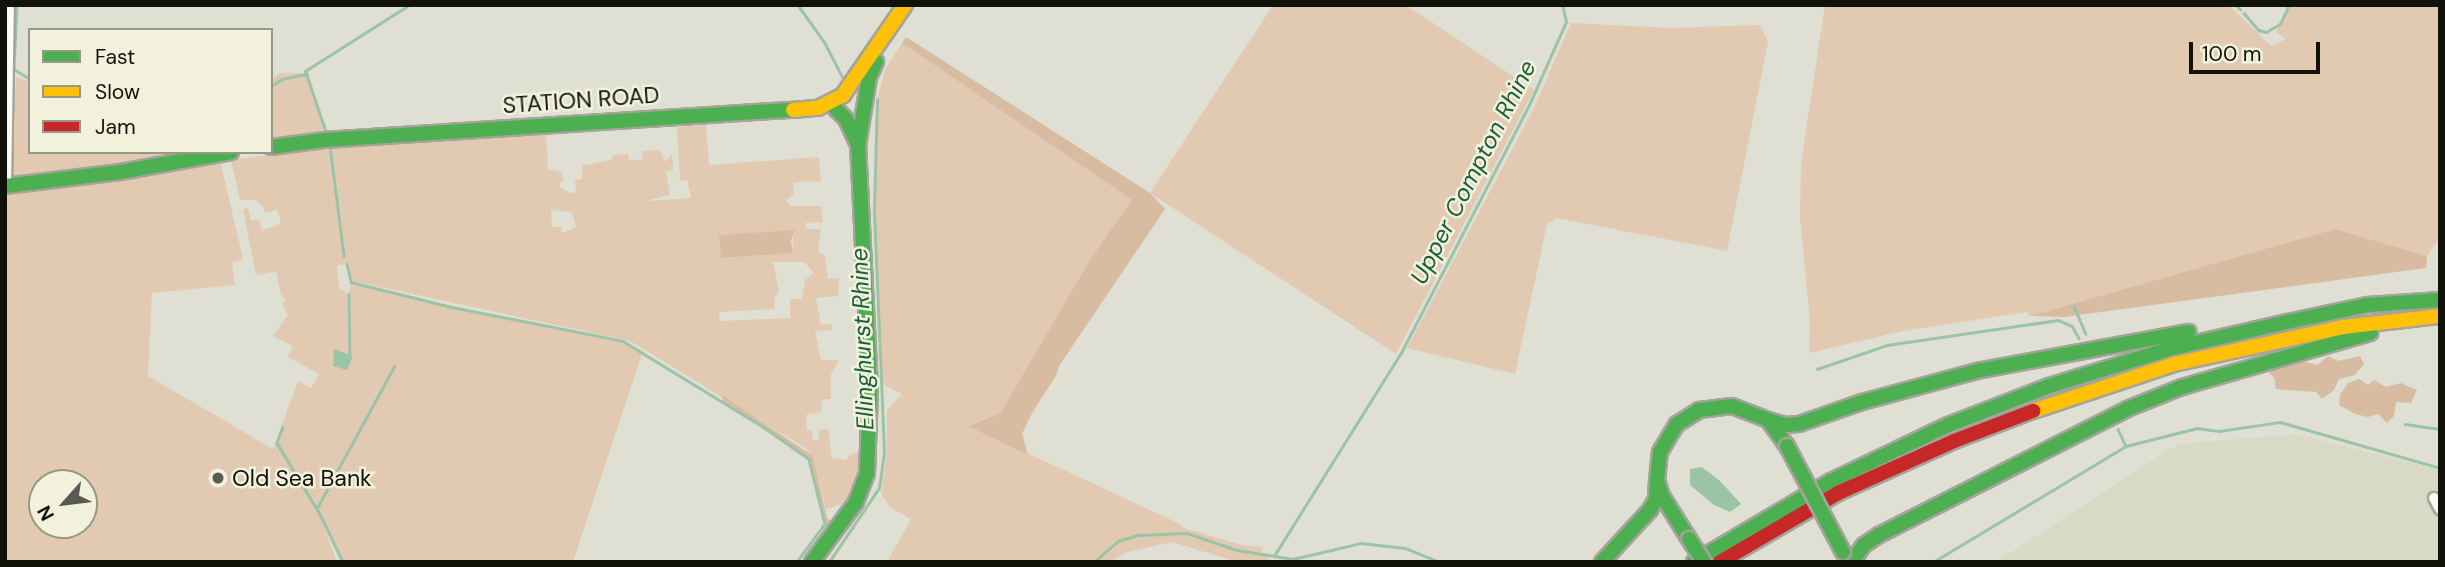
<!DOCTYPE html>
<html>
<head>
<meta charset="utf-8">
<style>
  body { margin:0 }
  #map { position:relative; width:2445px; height:567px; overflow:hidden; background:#dfdfd4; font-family:"DM Sans",sans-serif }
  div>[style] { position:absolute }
  .built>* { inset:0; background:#d9dac6 }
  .green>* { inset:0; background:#e2cab2 }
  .forest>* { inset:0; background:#d8bca1 }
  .water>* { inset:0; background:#9bc4a7 }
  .stream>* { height:2.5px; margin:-1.25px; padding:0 1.25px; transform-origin:1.25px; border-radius:1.25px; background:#9bc4a7 }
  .roads { filter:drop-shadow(2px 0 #a4a49b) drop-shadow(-2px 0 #a4a49b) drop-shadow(0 2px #a4a49b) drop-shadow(0 -2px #a4a49b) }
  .street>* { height:10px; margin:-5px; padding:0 5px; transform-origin:5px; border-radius:5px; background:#fafaf9 }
  .fast>* { height:14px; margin:-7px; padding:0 7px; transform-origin:7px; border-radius:7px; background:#4caf50 }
  .slow>* { height:14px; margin:-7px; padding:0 7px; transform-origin:7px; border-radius:7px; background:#ffc107 }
  .jam>* { height:14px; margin:-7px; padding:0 7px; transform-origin:7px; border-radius:7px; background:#c62828 }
  .bridges { filter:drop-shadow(2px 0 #a4a49b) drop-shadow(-2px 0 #a4a49b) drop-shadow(0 2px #a4a49b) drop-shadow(0 -2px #a4a49b) }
  .fast-bridge>* { height:14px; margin:-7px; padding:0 7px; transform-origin:7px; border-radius:7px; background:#4caf50 }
  .dots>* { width:19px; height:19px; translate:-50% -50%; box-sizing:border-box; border:4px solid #f1f1dc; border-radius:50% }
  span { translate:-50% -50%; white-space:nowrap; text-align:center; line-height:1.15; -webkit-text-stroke:5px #f1f1dc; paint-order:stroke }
  .street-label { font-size:23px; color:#11120a }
  .poi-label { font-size:23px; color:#11120a }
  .left { translate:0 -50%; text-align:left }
  .water-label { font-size:24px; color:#1b5f3b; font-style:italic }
  .frame { position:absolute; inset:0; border:7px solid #11120a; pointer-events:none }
  .legend { position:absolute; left:28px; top:28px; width:245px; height:126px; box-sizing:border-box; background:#f1f1dc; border:2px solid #979888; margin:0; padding:9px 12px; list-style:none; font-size:21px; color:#11120a }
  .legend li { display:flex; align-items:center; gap:14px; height:35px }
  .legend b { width:35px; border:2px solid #979888 }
  .north { position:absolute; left:28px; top:469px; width:70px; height:70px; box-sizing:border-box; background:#f1f1dc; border:2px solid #979888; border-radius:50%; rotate:242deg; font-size:19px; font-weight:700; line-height:28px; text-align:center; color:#11120a }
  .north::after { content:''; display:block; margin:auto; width:24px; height:32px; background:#595a51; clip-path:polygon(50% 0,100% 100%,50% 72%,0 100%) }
  .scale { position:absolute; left:2189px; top:42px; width:131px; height:32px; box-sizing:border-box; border:4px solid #11120a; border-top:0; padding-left:9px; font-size:21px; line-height:24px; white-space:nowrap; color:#11120a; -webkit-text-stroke:5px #f1f1dc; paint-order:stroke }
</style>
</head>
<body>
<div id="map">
  <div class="built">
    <i style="clip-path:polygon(2296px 434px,2440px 470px,2440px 562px,1996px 562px,2178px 444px)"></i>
  </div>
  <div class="green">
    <i style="clip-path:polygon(1273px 5px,1406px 5px,1534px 90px,1396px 354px,1150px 193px)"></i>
    <i style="clip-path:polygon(1825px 5px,2229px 5px,2271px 46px,2286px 39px,2276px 32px,2289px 5px,2440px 5px,2440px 236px,2427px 256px,2335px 229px,2029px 316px,2027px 312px,1903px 331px,1809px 353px,1810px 321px,1800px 218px,1801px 163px)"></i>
    <i style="clip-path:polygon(1571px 23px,1670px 28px,1760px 25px,1768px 42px,1727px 251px,1557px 218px,1547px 224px,1515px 374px,1407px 348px,1533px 110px)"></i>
    <i style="clip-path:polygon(902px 43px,1132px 200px,1091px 258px,1000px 415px,969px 426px,1178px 523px,1184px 528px,1242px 545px,1263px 547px,1261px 554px,1269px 555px,1267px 562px,1238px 562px,1172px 542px,1124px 553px,1112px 562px,887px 562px,911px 519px,890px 507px,881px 494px,887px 451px,887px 410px,902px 394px,881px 383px,874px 208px,875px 134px,877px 100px,885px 70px)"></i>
    <i style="clip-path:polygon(280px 73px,308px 73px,327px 132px,271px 140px,271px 80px)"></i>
    <i style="clip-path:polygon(16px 77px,30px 82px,30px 152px,190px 152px,18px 178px,12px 174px)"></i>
    <i style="clip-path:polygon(evenodd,706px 125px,709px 165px,819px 157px,821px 181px,793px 182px,794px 194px,786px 201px,791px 206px,821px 206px,823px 222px,805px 223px,806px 229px,821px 229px,818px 251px,825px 256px,828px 279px,839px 278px,838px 296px,816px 298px,821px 325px,832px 324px,832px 330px,815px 331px,821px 360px,839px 360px,831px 374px,831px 399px,822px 399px,821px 412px,806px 415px,807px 430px,812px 431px,813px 440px,819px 440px,819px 430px,828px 429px,832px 458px,846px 460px,851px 454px,862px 452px,856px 480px,845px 503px,826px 509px,813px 456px,804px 447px,630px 341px,352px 281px,347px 265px,340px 265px,337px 266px,339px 288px,348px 294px,351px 282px,447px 306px,614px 339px,643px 351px,573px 562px,343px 562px,317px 508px,337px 562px,5px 562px,5px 195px,221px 164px,243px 259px,232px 262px,235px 285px,152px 293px,148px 376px,273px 449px,298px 381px,311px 388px,319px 374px,288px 357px,293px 346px,273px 336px,288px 315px,282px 304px,286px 299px,281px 295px,276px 271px,256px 275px,243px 210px,248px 208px,251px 221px,259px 219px,262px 230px,277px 226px,281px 221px,277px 210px,265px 213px,263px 207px,255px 200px,240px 200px,231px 160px,333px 147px,546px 134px,548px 169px,562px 172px,563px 182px,559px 182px,560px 187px,570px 193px,576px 192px,575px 180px,582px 179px,582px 166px,611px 160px,613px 155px,628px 154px,629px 161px,643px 159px,642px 151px,660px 150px,665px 162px,672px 154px,673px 170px,666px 172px,670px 195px,646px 201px,691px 198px,687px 180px,680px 181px,677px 127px,706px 125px,551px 210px,572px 212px,576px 227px,562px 233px,561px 227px,552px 227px,551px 210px,706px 125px,794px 231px,792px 253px,721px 258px,720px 235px,794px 231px,706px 125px,773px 262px,804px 262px,814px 273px,805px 280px,802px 299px,790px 299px,790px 318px,720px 321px,719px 312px,775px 309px,774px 299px,779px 292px,773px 262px,706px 125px,42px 483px,84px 483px,84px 525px,42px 525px,42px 483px)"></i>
  </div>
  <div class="forest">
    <i style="clip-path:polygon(906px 37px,1150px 193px,1165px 209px,1059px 366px,1057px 374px,1032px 413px,1022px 434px,1028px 455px,968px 426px,1000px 414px,1091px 258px,1132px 200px,902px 43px)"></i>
    <i style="clip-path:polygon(2335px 229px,2427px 256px,2426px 268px,2064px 317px,2029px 316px)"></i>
    <i style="clip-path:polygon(795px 230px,791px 241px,793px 253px,721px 258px,719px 235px)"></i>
    <i style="clip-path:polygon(2328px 356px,2338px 361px,2360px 356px,2364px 364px,2355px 375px,2339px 379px,2334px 390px,2322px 399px,2316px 392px,2276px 389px,2274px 378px,2269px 373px,2276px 367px,2298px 360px,2317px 365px)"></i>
    <i style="clip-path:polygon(2359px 379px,2368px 385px,2374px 380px,2386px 387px,2401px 383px,2417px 390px,2411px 403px,2396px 402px,2394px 416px,2387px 423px,2378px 414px,2368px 417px,2355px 414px,2339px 405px,2340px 395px,2348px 383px)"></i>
    <i style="clip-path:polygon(722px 395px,813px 456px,827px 518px,832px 522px,827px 528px,809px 459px,723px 402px)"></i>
  </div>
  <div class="water">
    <i style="clip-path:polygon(334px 349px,353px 356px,347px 370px,333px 366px)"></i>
    <i style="clip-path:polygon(1702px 467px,1720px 481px,1741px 504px,1730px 512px,1714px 505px,1690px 485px,1690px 469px)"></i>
  </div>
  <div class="stream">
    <i style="left:17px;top:5px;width:64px;rotate:92.7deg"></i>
    <i style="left:14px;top:69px;width:19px;rotate:32deg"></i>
    <i style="left:798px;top:5px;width:47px;rotate:54.6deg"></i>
    <i style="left:825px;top:43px;width:42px;rotate:62.8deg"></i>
    <i style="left:2236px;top:5px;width:6px;rotate:45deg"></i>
    <i style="left:2244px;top:13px;width:23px;rotate:49deg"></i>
    <i style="left:2259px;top:30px;width:7px;rotate:16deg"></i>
    <i style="left:2266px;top:32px;width:16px;rotate:-30deg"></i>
    <i style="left:2280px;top:24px;width:21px;rotate:-65deg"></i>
    <i style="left:271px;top:86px;width:13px;rotate:-32deg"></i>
    <i style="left:282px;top:79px;width:25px;rotate:-12deg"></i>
    <i style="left:326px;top:133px;width:65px;rotate:-108.7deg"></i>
    <i style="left:305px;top:71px;width:123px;rotate:-32.4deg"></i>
    <i style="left:330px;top:146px;width:111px;rotate:82.7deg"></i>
    <i style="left:347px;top:264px;width:18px;rotate:77deg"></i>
    <i style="left:351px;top:282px;width:99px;rotate:14deg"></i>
    <i style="left:447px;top:306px;width:179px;rotate:11.2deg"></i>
    <i style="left:623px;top:341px;width:167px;rotate:31.5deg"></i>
    <i style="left:765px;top:428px;width:54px;rotate:35.2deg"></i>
    <i style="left:809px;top:459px;width:67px;rotate:76.2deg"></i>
    <i style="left:825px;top:524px;width:47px;rotate:126.4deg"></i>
    <i style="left:349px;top:294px;width:61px;rotate:89.1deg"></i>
    <i style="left:2074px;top:306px;width:30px;rotate:67deg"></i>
    <i style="left:1817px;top:369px;width:74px;rotate:-18.9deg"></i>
    <i style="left:1887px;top:345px;width:173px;rotate:-8.3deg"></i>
    <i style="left:2058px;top:320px;width:15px;rotate:23deg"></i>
    <i style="left:2072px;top:326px;width:14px;rotate:60deg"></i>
    <i style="left:2405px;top:424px;width:35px;rotate:8deg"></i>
    <i style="left:283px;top:427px;width:17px;rotate:111deg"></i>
    <i style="left:277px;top:443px;width:83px;rotate:58.8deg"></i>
    <i style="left:320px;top:514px;width:53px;rotate:64.4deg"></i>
    <i style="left:2118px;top:429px;width:19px;rotate:65deg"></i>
    <i style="left:317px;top:508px;width:161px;rotate:-61.4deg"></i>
    <i style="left:1274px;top:556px;width:242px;rotate:-58deg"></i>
    <i style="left:1402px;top:351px;width:277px;rotate:-62.7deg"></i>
    <i style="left:1529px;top:105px;width:91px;rotate:-66deg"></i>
    <i style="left:1566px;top:22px;width:17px;rotate:-103deg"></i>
    <i style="left:829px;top:562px;width:89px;rotate:-56deg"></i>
    <i style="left:879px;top:488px;width:37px;rotate:-82deg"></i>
    <i style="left:884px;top:451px;width:243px;rotate:-92.4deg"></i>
    <i style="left:874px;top:208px;width:108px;rotate:-88.4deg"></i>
    <i style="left:1094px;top:562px;width:32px;rotate:-41deg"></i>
    <i style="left:1118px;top:541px;width:21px;rotate:-17deg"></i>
    <i style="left:1138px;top:535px;width:49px;rotate:-2.3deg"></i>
    <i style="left:1187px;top:533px;width:53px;rotate:18.8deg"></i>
    <i style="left:1237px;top:550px;width:57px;rotate:9.1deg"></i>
    <i style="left:1293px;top:559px;width:70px;rotate:-13.2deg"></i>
    <i style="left:1361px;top:543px;width:44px;rotate:6.5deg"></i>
    <i style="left:1405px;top:548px;width:38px;rotate:22deg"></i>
    <i style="left:1933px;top:562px;width:225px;rotate:-31deg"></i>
    <i style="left:2126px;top:446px;width:73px;rotate:-14.2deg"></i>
    <i style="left:2197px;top:428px;width:22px;rotate:8deg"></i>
    <i style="left:2219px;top:431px;width:62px;rotate:-8.4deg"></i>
    <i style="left:2280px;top:422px;width:166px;rotate:16deg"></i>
  </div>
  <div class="roads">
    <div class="street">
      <i style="left:6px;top:186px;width:181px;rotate:-89.1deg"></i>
      <i style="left:2434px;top:498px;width:13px;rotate:61deg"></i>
    </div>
    <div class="fast">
      <i style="left:831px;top:104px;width:21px;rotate:45deg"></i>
      <i style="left:846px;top:119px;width:26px;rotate:65deg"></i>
      <i style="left:271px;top:147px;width:53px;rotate:-7.5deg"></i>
      <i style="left:324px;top:140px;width:470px;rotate:-3.7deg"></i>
      <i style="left:5px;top:186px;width:116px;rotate:-6.9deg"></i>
      <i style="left:120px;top:172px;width:113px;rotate:-10.2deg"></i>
      <i style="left:1768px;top:420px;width:19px;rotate:16deg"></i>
      <i style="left:1786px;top:425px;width:13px;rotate:-4deg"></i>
      <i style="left:1799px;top:424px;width:67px;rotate:-19.2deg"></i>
      <i style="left:1862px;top:402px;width:123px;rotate:-15.1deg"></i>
      <i style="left:1981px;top:370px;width:211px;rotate:-10.4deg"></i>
      <i style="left:1689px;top:539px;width:51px;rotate:-122.1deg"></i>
      <i style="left:1662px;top:496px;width:17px;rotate:-107deg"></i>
      <i style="left:1657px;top:480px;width:28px;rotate:-84deg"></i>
      <i style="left:1660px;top:452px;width:33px;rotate:-59deg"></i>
      <i style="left:1677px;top:424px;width:26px;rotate:-32deg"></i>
      <i style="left:1699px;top:410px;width:33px;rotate:-7deg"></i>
      <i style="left:1732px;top:406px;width:39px;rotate:21deg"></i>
      <i style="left:1768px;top:420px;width:32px;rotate:54deg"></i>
      <i style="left:812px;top:562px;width:74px;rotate:-53.7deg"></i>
      <i style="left:856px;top:502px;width:30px;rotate:-69deg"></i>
      <i style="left:867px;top:474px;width:85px;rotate:-88deg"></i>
      <i style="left:870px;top:389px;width:243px;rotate:-92.8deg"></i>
      <i style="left:858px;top:146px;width:70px;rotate:-80.9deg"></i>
      <i style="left:869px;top:77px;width:17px;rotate:-65deg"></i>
      <i style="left:1602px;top:562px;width:71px;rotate:-47.3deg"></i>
      <i style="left:1650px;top:510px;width:13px;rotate:-61deg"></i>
      <i style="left:1656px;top:499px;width:19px;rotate:-87deg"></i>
      <i style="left:1694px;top:562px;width:159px;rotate:-30.6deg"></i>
      <i style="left:1831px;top:481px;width:130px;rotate:-25.6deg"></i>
      <i style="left:1948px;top:425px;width:108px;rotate:-21.1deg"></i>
      <i style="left:2049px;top:386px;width:126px;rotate:-17.1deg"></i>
      <i style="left:2169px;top:349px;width:121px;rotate:-12.9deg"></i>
      <i style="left:2287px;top:322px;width:83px;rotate:-11.9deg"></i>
      <i style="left:2368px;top:305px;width:72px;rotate:-4deg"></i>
      <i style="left:1852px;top:562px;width:21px;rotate:-55deg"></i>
      <i style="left:1864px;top:545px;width:18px;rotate:-34deg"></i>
      <i style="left:1879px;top:535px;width:278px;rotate:-26.9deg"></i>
      <i style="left:2127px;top:409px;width:59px;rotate:-21.8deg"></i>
      <i style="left:2182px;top:387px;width:196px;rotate:-16deg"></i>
    </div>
    <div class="slow">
      <i style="left:793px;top:110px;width:25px;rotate:-5deg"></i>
      <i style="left:818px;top:108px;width:28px;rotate:-27deg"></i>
      <i style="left:843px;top:95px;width:109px;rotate:-55.4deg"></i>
      <i style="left:2033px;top:411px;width:149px;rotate:-18.4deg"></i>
      <i style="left:2174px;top:364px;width:173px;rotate:-12.3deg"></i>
      <i style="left:2343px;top:327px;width:98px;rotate:-6.5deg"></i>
    </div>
    <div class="jam">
      <i style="left:1720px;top:562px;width:137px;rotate:-30.3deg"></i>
      <i style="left:1838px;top:493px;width:127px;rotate:-24.1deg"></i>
      <i style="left:1954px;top:441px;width:85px;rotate:-20.8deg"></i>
    </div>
  </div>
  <div class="bridges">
    <div class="fast-bridge">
      <i style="left:1787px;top:446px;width:120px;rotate:62.2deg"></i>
      <i style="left:1689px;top:539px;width:27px;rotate:57deg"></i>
    </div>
  </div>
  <div class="dots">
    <i style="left:218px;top:478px;background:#595a51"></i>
  </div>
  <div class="street-label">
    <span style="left:581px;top:100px;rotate:-4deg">STATION ROAD</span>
  </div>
  <div class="poi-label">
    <span class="left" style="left:232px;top:478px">Old Sea Bank</span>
  </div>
  <div class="water-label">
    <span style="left:1473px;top:172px;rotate:-63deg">Upper Compton Rhine</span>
    <span style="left:862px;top:339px;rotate:-92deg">Ellinghurst Rhine</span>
  </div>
  <div class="frame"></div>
  <ul class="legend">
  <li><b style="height:9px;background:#4caf50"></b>Fast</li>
  <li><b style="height:9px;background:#ffc107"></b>Slow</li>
  <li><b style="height:9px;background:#c62828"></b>Jam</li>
  </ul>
  <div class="north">N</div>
  <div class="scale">100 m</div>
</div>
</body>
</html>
